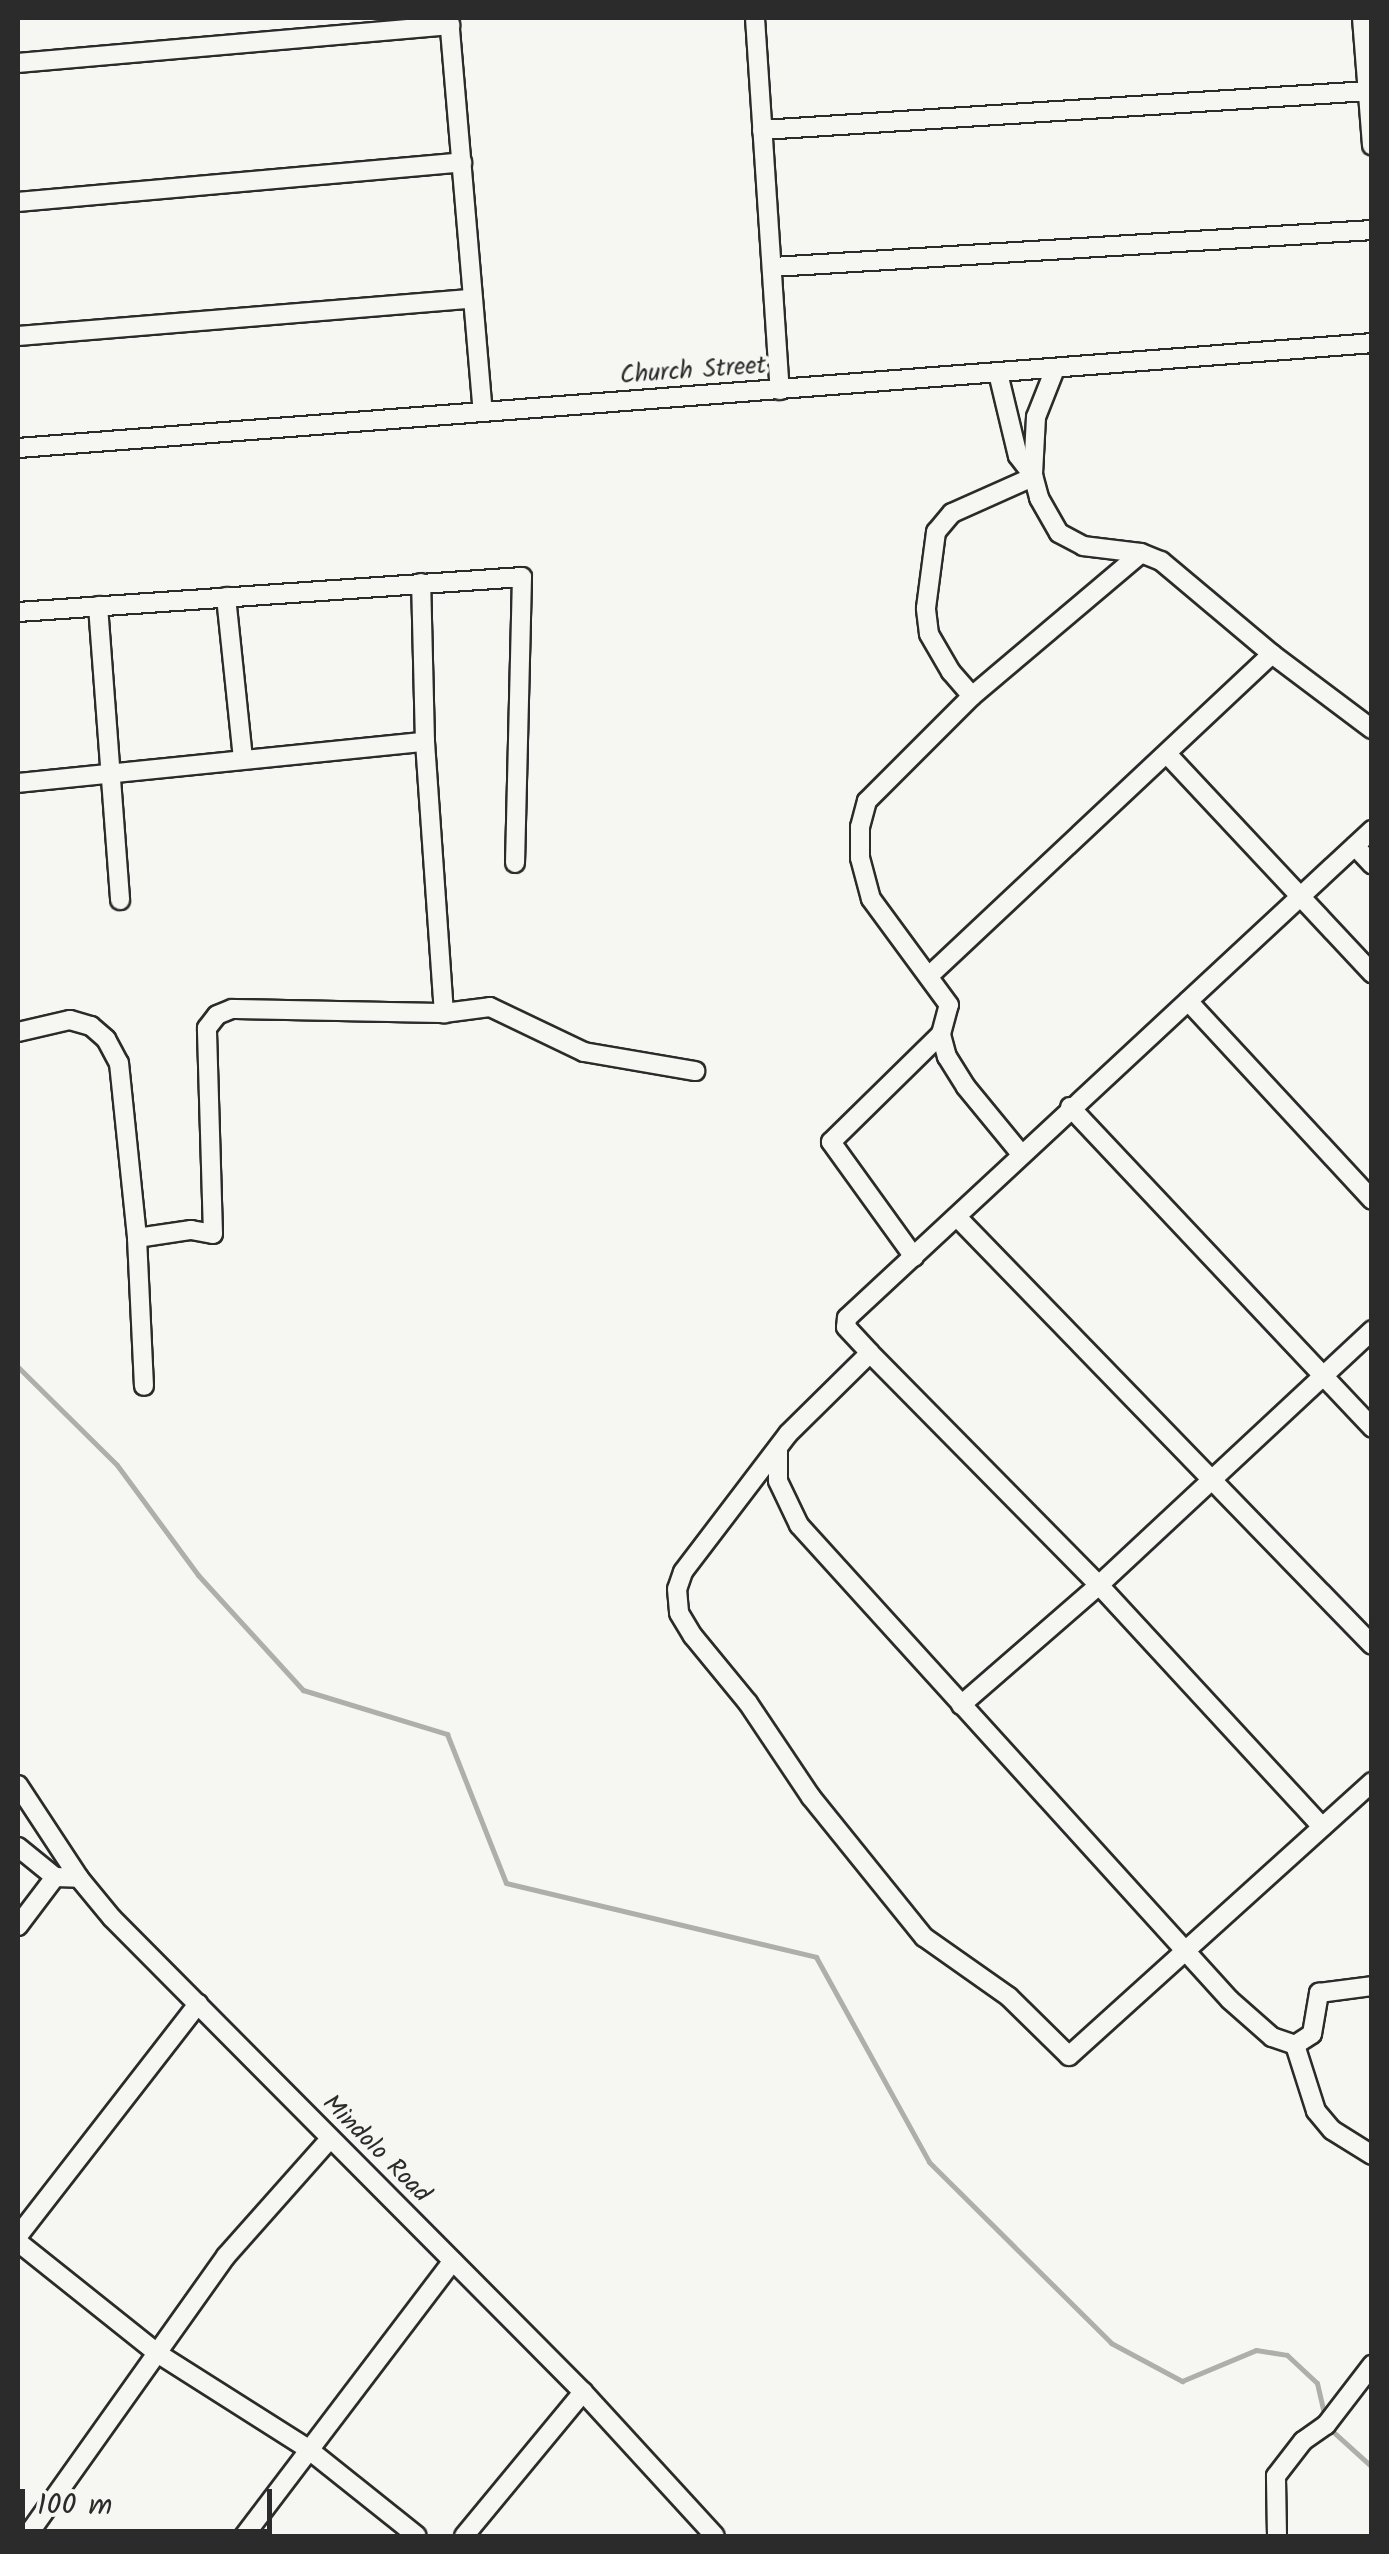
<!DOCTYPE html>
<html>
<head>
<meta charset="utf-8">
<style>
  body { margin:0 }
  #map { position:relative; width:1389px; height:2554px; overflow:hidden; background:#f6f6f2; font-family:Kalam,sans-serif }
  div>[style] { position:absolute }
  .stream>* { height:5px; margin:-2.5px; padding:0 2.5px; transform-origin:2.5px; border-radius:2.5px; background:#aeaeab }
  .roads { filter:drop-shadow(2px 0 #2b2b2b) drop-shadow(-2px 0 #2b2b2b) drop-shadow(0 2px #2b2b2b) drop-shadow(0 -2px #2b2b2b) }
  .minor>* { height:18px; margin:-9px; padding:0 9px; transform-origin:9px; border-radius:9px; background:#f6f6f2 }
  span { translate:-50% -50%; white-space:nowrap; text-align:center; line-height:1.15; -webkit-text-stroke:8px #f6f6f2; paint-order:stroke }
  .street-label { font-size:25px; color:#2b2b2b }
  .frame { position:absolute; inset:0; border:20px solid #2b2b2b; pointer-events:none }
  .scale { position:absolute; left:20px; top:2489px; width:252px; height:45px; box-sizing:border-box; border:5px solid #2b2b2b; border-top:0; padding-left:12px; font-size:30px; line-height:35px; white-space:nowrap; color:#2b2b2b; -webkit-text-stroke:8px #f6f6f2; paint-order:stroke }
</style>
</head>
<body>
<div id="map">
  <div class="stream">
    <i style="left:18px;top:1367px;width:139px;rotate:44.7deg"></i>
    <i style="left:117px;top:1465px;width:137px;rotate:53.6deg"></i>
    <i style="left:198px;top:1575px;width:156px;rotate:47.6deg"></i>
    <i style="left:303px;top:1690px;width:151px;rotate:17deg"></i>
    <i style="left:447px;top:1734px;width:160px;rotate:68.4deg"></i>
    <i style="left:506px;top:1883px;width:319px;rotate:13.4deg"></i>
    <i style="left:816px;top:1957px;width:234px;rotate:61.1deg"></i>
    <i style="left:929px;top:2162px;width:257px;rotate:44.8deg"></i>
    <i style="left:1111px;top:2343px;width:81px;rotate:28.2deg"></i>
    <i style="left:1182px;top:2381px;width:80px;rotate:-22.7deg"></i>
    <i style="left:1256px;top:2350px;width:31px;rotate:9deg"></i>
    <i style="left:1287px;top:2355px;width:41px;rotate:43deg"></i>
    <i style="left:1317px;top:2383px;width:36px;rotate:77deg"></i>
    <i style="left:1329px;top:2428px;width:58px;rotate:42.2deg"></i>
  </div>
  <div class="roads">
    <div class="minor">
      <i style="left:449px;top:18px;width:395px;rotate:85.1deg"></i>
      <i style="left:755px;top:18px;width:373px;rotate:86.2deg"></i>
      <i style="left:1362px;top:18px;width:128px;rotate:85.5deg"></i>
      <i style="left:18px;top:63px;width:434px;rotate:-5deg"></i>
      <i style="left:762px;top:130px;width:607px;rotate:-3.68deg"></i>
      <i style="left:18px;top:202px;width:446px;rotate:-5.1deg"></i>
      <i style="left:773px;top:267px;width:600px;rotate:-3.53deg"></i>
      <i style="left:18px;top:336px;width:456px;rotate:-4.7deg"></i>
      <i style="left:1055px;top:369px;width:52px;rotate:111.6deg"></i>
      <i style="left:1036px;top:417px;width:58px;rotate:93deg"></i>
      <i style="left:1033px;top:475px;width:24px;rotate:75deg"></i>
      <i style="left:1039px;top:498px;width:40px;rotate:60.3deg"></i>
      <i style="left:1059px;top:533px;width:27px;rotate:28deg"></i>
      <i style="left:1083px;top:546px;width:58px;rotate:6.9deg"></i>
      <i style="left:1141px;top:553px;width:22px;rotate:22deg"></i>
      <i style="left:1161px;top:561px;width:145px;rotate:40deg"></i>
      <i style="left:1272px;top:654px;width:125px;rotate:36.9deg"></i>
      <i style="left:998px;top:373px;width:85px;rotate:76.5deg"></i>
      <i style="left:1018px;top:456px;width:24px;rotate:52deg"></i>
      <i style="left:18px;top:448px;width:1358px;rotate:-4.43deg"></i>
      <i style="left:226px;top:597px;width:163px;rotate:84deg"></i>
      <i style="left:98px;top:606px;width:295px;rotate:85.7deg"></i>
      <i style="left:18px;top:612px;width:505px;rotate:-3.97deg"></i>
      <i style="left:522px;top:577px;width:286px;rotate:91.4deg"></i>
      <i style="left:972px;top:696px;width:32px;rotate:-131deg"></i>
      <i style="left:951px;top:672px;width:44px;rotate:-120.1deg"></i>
      <i style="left:929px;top:634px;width:26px;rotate:-97deg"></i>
      <i style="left:926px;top:608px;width:77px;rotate:-82.5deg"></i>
      <i style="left:936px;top:532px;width:25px;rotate:-50deg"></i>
      <i style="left:952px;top:513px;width:89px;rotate:-24deg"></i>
      <i style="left:425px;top:742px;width:272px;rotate:86deg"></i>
      <i style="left:444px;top:1013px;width:46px;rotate:-7.4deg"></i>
      <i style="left:490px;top:1007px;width:104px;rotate:25.6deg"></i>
      <i style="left:584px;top:1052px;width:113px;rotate:9.7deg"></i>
      <i style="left:1168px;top:755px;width:299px;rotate:46.9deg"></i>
      <i style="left:18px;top:783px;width:409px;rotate:-5.8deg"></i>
      <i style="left:425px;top:742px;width:159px;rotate:-91.4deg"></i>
      <i style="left:1372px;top:830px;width:717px;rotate:137.09deg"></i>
      <i style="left:847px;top:1318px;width:9px;rotate:96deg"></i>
      <i style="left:846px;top:1327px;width:35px;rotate:47deg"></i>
      <i style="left:870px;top:1353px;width:115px;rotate:135.4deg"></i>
      <i style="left:788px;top:1434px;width:173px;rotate:127.3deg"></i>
      <i style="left:683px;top:1572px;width:18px;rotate:109deg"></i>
      <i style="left:677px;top:1589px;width:24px;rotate:85deg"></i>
      <i style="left:679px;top:1613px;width:27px;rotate:59deg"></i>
      <i style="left:693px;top:1636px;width:87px;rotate:50.6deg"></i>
      <i style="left:748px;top:1703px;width:113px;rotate:56.2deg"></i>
      <i style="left:811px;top:1797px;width:180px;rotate:51.1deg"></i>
      <i style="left:924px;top:1937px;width:104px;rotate:35.2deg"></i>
      <i style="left:1009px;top:1997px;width:84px;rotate:44.5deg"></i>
      <i style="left:1069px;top:2056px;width:409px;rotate:-42.1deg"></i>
      <i style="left:1355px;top:846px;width:25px;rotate:47deg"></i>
      <i style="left:930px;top:975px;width:469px;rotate:-43.2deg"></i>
      <i style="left:1188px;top:1001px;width:271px;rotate:47.2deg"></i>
      <i style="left:18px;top:1032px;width:53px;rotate:-13deg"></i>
      <i style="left:70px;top:1020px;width:22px;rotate:16deg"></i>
      <i style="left:91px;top:1026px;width:20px;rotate:41deg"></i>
      <i style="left:106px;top:1039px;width:27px;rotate:62deg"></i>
      <i style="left:119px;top:1063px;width:176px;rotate:84.1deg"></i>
      <i style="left:137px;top:1238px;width:148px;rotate:87.3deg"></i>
      <i style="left:1070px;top:1107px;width:441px;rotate:46.7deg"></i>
      <i style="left:1021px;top:1154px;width:87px;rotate:-129.4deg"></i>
      <i style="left:966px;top:1087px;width:36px;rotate:-122deg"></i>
      <i style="left:947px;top:1057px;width:24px;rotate:-105deg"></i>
      <i style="left:941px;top:1034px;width:30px;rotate:-75deg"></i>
      <i style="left:949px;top:1005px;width:132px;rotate:-126.3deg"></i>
      <i style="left:871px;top:899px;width:42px;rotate:-105deg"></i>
      <i style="left:860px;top:858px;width:31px;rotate:-90deg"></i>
      <i style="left:860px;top:827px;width:27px;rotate:-75deg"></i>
      <i style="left:867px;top:801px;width:148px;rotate:-45deg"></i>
      <i style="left:972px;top:696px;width:221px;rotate:-40.2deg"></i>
      <i style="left:957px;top:1217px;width:596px;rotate:45.88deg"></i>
      <i style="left:137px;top:1238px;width:55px;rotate:-8.4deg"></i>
      <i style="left:191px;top:1230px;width:22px;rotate:10deg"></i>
      <i style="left:213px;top:1234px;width:206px;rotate:-91.7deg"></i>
      <i style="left:207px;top:1028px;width:16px;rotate:-52deg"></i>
      <i style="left:217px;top:1015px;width:16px;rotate:-22deg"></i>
      <i style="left:232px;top:1009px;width:212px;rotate:1.1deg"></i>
      <i style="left:914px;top:1257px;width:142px;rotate:-125.8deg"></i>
      <i style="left:831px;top:1142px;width:154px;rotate:-44.5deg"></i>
      <i style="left:870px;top:1353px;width:326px;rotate:45.4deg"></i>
      <i style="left:1099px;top:1585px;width:329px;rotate:47.3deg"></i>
      <i style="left:778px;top:1451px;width:30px;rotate:90deg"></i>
      <i style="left:778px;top:1481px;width:49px;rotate:64.5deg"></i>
      <i style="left:799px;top:1525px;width:641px;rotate:47.78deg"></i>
      <i style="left:1230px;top:2000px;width:56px;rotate:41.4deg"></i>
      <i style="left:1272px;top:2037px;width:24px;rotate:19deg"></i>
      <i style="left:1295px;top:2045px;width:20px;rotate:-33deg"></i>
      <i style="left:1312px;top:2034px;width:42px;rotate:-80.3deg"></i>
      <i style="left:1319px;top:1993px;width:53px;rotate:-7.5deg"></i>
      <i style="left:961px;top:1705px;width:183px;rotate:-41deg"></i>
      <i style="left:1099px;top:1585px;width:374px;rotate:-43deg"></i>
      <i style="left:18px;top:1785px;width:111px;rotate:56.7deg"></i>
      <i style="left:79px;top:1878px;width:52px;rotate:50.5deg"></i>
      <i style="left:112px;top:1918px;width:668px;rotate:45.18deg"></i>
      <i style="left:583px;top:2392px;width:195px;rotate:47.5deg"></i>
      <i style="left:18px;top:1847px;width:48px;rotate:39deg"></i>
      <i style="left:55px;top:1877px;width:24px;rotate:2deg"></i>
      <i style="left:18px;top:1926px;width:61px;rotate:-52.9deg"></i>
      <i style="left:1295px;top:2045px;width:69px;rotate:72.3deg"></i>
      <i style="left:1316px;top:2111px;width:25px;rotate:50deg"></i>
      <i style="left:1332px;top:2130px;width:47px;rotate:32deg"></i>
      <i style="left:18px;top:2236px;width:294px;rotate:-52.2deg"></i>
      <i style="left:18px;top:2242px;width:178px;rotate:38.6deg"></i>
      <i style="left:157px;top:2353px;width:179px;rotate:32.4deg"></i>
      <i style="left:308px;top:2449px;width:139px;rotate:38.6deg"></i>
      <i style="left:27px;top:2536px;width:344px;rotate:-54.6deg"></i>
      <i style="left:226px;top:2256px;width:157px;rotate:-48.4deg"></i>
      <i style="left:244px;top:2536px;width:345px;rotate:-52.8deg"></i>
      <i style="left:464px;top:2536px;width:187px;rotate:-50.4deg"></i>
      <i style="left:1277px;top:2536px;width:60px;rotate:-91deg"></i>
      <i style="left:1276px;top:2476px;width:44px;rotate:-52.4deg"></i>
      <i style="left:1303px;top:2441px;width:28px;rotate:-35deg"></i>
      <i style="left:1326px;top:2425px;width:76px;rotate:-52.5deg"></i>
    </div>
  </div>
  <div class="street-label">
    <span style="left:693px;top:371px;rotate:-4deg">Church Street</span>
    <span style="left:376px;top:2149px;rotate:45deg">Mindolo Road</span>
  </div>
  <div class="frame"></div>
  <div class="scale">100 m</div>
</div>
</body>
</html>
